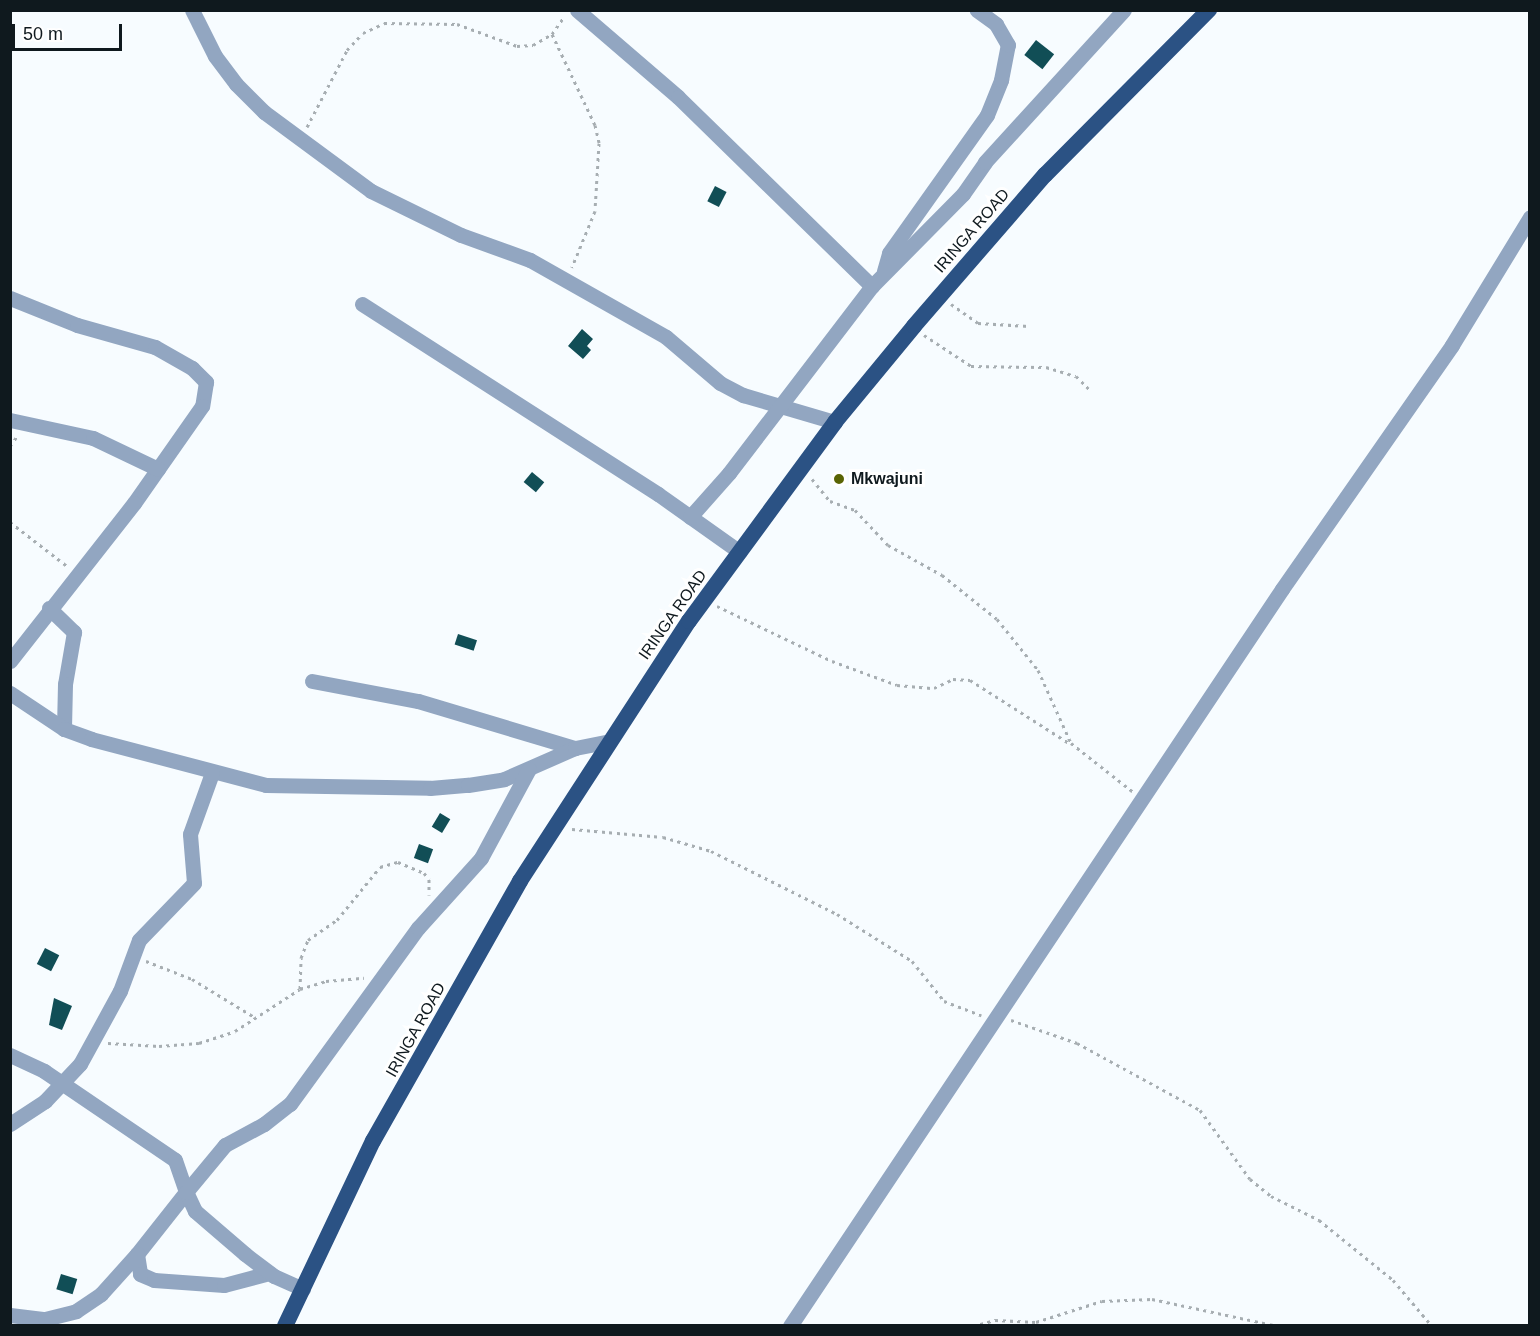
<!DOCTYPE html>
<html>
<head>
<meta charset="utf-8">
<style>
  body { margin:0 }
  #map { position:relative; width:1540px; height:1336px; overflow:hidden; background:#f7fcff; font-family:Helvetica,sans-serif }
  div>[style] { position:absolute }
  .building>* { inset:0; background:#114e56; transform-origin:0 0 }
  .path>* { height:3px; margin-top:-1.5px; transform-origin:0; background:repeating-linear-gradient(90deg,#a7aeb2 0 3px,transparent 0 7.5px) }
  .minor>* { height:15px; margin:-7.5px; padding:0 7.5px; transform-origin:7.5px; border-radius:7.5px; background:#92a6c1 }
  .trunk>* { height:16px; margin:-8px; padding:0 8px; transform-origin:8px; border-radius:8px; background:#2b5284 }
  .dots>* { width:16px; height:16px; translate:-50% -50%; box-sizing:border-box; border:3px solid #fff; border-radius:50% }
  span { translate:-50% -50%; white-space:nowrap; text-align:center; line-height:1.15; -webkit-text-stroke:6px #fff; paint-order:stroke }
  .street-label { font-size:16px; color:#0f191e }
  .poi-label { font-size:16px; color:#0f191e; font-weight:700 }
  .left { translate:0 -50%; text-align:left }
  .frame { position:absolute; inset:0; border:12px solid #0f191e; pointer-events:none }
  .scale { position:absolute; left:12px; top:24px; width:110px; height:27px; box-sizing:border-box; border:3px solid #0f191e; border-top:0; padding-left:8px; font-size:18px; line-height:21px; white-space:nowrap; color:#0f191e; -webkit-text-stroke:4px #fff; paint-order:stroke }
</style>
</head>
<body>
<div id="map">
  <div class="building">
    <i style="left:1036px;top:40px;width:23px;height:19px;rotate:38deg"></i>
    <i style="left:715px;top:186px;width:13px;height:17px;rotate:27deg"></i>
    <i style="clip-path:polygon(582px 329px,593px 339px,587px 346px,591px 350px,583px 359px,568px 346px)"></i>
    <i style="left:532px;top:472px;width:16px;height:13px;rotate:40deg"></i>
    <i style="left:458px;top:634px;width:20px;height:11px;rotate:18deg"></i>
    <i style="left:440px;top:813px;width:12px;height:16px;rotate:31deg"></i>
    <i style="left:419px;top:844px;width:15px;height:15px;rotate:20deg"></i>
    <i style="left:45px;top:948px;width:16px;height:18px;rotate:27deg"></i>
    <i style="clip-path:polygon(54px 998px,72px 1006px,62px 1030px,49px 1025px)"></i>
    <i style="left:61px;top:1274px;width:17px;height:16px;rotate:17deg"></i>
  </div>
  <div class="path">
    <i style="left:552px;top:34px;width:101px;rotate:64.7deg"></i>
    <i style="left:595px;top:125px;width:18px;rotate:77deg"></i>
    <i style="left:599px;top:143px;width:68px;rotate:93.4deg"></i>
    <i style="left:595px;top:211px;width:61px;rotate:112.3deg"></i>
    <i style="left:307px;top:127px;width:87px;rotate:-62.5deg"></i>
    <i style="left:347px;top:50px;width:23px;rotate:-47deg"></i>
    <i style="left:363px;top:33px;width:23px;rotate:-25deg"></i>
    <i style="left:384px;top:23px;width:73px;rotate:0.8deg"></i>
    <i style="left:457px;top:24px;width:64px;rotate:20.1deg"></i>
    <i style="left:517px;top:46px;width:16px;rotate:-4deg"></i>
    <i style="left:533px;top:45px;width:22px;rotate:-30deg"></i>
    <i style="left:552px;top:34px;width:21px;rotate:-55deg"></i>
    <i style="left:951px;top:304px;width:33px;rotate:35deg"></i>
    <i style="left:978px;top:323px;width:51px;rotate:3.4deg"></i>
    <i style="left:924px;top:335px;width:56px;rotate:33.4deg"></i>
    <i style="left:971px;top:366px;width:75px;rotate:0.8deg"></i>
    <i style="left:1046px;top:367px;width:31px;rotate:17deg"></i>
    <i style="left:1076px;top:376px;width:18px;rotate:45deg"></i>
    <i style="left:10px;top:446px;width:14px;rotate:-54deg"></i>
    <i style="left:812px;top:479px;width:28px;rotate:51deg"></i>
    <i style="left:830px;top:501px;width:27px;rotate:20deg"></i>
    <i style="left:855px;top:510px;width:48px;rotate:46.7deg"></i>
    <i style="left:888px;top:545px;width:62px;rotate:29.1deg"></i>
    <i style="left:942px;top:575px;width:70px;rotate:38.7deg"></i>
    <i style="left:997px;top:619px;width:65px;rotate:51.2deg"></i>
    <i style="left:1038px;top:670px;width:80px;rotate:65.7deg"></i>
    <i style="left:1071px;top:743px;width:78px;rotate:38.2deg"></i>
    <i style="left:10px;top:522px;width:72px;rotate:37.7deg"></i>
    <i style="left:717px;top:606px;width:127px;rotate:25.6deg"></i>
    <i style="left:832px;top:661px;width:69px;rotate:20.3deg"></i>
    <i style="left:897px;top:685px;width:37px;rotate:5deg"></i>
    <i style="left:934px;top:688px;width:21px;rotate:-25deg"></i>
    <i style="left:953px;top:679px;width:17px;rotate:3deg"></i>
    <i style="left:970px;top:680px;width:117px;rotate:32.5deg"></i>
    <i style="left:572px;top:829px;width:91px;rotate:5deg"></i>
    <i style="left:663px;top:837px;width:50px;rotate:16.3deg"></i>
    <i style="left:711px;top:851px;width:141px;rotate:26.6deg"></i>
    <i style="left:837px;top:914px;width:89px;rotate:32.1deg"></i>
    <i style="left:912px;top:961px;width:51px;rotate:51.3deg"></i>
    <i style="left:944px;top:1001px;width:40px;rotate:21deg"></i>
    <i style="left:146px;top:961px;width:49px;rotate:21.4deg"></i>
    <i style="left:192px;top:979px;width:75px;rotate:31.4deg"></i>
    <i style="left:300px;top:989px;width:31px;rotate:-88deg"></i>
    <i style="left:301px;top:958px;width:19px;rotate:-69deg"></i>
    <i style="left:308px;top:940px;width:35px;rotate:-35deg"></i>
    <i style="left:337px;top:920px;width:68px;rotate:-50.9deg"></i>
    <i style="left:380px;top:867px;width:19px;rotate:-16deg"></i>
    <i style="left:398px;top:862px;width:28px;rotate:23deg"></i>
    <i style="left:424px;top:873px;width:8px;rotate:50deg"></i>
    <i style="left:429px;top:879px;width:16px;rotate:90deg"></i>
    <i style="left:1011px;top:1020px;width:70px;rotate:19.2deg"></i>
    <i style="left:1077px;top:1043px;width:140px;rotate:28.6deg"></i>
    <i style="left:1200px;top:1110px;width:85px;rotate:54.1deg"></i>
    <i style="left:1250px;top:1179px;width:27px;rotate:39deg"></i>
    <i style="left:1271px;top:1196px;width:54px;rotate:26.6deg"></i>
    <i style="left:1319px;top:1220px;width:95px;rotate:39deg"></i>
    <i style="left:1393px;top:1280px;width:60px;rotate:49.7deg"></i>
    <i style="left:108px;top:1043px;width:51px;rotate:3.4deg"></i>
    <i style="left:159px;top:1046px;width:40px;rotate:-4.3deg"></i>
    <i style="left:199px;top:1043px;width:38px;rotate:-18deg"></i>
    <i style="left:235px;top:1031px;width:77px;rotate:-32.9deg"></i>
    <i style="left:300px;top:989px;width:27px;rotate:-17deg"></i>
    <i style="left:326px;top:981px;width:38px;rotate:-5deg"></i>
    <i style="left:973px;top:1326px;width:23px;rotate:-15deg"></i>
    <i style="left:995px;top:1320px;width:41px;rotate:2.8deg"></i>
    <i style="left:1036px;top:1322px;width:69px;rotate:-17.7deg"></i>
    <i style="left:1102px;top:1301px;width:50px;rotate:-2.3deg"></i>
    <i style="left:1152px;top:1299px;width:129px;rotate:12.1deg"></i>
  </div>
  <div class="minor">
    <i style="left:192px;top:10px;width:51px;rotate:63.4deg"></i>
    <i style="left:215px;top:56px;width:35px;rotate:53deg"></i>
    <i style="left:236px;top:84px;width:40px;rotate:45deg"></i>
    <i style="left:264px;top:112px;width:133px;rotate:36.4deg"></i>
    <i style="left:371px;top:191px;width:100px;rotate:26.1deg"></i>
    <i style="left:461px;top:235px;width:73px;rotate:19.9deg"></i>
    <i style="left:530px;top:260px;width:156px;rotate:29.5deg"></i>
    <i style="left:666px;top:337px;width:71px;rotate:40.4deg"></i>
    <i style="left:720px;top:383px;width:26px;rotate:28deg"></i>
    <i style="left:743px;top:395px;width:96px;rotate:16.4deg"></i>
    <i style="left:577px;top:10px;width:133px;rotate:40.7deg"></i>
    <i style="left:678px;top:97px;width:271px;rotate:44.3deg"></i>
    <i style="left:884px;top:271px;width:19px;rotate:-74deg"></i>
    <i style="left:889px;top:253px;width:169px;rotate:-54.6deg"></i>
    <i style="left:987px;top:115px;width:38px;rotate:-68deg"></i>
    <i style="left:1001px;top:80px;width:36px;rotate:-79deg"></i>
    <i style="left:1008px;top:45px;width:24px;rotate:-120deg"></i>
    <i style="left:996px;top:24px;width:24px;rotate:-144deg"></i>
    <i style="left:10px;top:298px;width:72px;rotate:21.9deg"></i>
    <i style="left:77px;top:325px;width:81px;rotate:15.8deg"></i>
    <i style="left:155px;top:347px;width:43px;rotate:29.6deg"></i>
    <i style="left:192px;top:368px;width:20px;rotate:45deg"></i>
    <i style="left:206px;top:382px;width:24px;rotate:99deg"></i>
    <i style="left:202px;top:406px;width:118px;rotate:125deg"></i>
    <i style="left:134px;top:503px;width:201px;rotate:128.1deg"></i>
    <i style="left:362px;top:304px;width:352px;rotate:32.7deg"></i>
    <i style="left:658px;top:494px;width:100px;rotate:35.3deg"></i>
    <i style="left:10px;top:420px;width:85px;rotate:12.2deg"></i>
    <i style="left:93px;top:438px;width:72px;rotate:25.5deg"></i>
    <i style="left:690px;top:517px;width:59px;rotate:-48.4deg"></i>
    <i style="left:729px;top:473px;width:235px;rotate:-52.6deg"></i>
    <i style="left:872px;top:286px;width:129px;rotate:-45.3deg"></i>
    <i style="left:963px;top:194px;width:39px;rotate:-55deg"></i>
    <i style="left:985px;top:162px;width:206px;rotate:-47.6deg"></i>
    <i style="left:49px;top:608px;width:35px;rotate:44deg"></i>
    <i style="left:74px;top:632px;width:53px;rotate:99.8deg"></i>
    <i style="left:65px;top:684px;width:45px;rotate:91.3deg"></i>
    <i style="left:312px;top:681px;width:108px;rotate:10.7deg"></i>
    <i style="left:418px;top:701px;width:164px;rotate:16.7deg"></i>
    <i style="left:10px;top:693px;width:65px;rotate:33.7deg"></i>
    <i style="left:64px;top:729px;width:29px;rotate:20deg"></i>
    <i style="left:91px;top:739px;width:181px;rotate:14.7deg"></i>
    <i style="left:266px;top:785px;width:164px;rotate:1deg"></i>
    <i style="left:430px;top:788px;width:38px;rotate:-5deg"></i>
    <i style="left:468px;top:785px;width:36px;rotate:-9deg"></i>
    <i style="left:504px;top:779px;width:77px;rotate:-23.6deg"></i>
    <i style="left:575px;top:748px;width:33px;rotate:-11deg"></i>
    <i style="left:10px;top:1055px;width:38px;rotate:25deg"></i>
    <i style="left:44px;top:1071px;width:158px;rotate:34.2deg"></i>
    <i style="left:175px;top:1160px;width:34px;rotate:71deg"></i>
    <i style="left:186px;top:1192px;width:79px;rotate:128.3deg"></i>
    <i style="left:137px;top:1254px;width:20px;rotate:81deg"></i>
    <i style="left:140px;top:1274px;width:15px;rotate:23deg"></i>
    <i style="left:154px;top:1280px;width:70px;rotate:4.1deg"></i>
    <i style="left:224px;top:1285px;width:47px;rotate:-14.9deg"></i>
    <i style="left:10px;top:1124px;width:42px;rotate:-33.3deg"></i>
    <i style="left:45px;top:1101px;width:51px;rotate:-46.6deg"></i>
    <i style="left:80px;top:1064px;width:83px;rotate:-61.3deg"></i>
    <i style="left:120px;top:991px;width:54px;rotate:-69.6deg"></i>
    <i style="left:139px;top:940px;width:79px;rotate:-46deg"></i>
    <i style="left:194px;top:883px;width:49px;rotate:-94.7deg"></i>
    <i style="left:190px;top:834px;width:65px;rotate:-70.2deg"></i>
    <i style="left:303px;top:1289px;width:32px;rotate:-156deg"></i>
    <i style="left:274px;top:1276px;width:36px;rotate:-143deg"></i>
    <i style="left:245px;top:1254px;width:66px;rotate:-139.3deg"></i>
    <i style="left:195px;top:1211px;width:21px;rotate:-115deg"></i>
    <i style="left:186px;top:1192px;width:61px;rotate:-50.3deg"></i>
    <i style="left:225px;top:1145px;width:44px;rotate:-28.3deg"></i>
    <i style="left:264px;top:1124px;width:33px;rotate:-38deg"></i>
    <i style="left:290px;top:1104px;width:218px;rotate:-54deg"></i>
    <i style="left:418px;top:928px;width:94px;rotate:-48deg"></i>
    <i style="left:481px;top:858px;width:101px;rotate:-61.7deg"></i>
    <i style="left:10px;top:1315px;width:35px;rotate:7deg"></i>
    <i style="left:45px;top:1319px;width:32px;rotate:-14deg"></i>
    <i style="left:76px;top:1311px;width:30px;rotate:-34deg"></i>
    <i style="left:101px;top:1294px;width:54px;rotate:-48deg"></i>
    <i style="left:790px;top:1326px;width:886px;rotate:-56.27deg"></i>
    <i style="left:1282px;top:589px;width:297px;rotate:-55.1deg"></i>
    <i style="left:1452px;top:345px;width:150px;rotate:-58.6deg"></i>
  </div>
  <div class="trunk">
    <i style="left:285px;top:1326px;width:205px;rotate:-64.6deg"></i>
    <i style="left:373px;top:1141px;width:299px;rotate:-60.5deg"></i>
    <i style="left:520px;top:881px;width:310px;rotate:-57deg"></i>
    <i style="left:689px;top:621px;width:247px;rotate:-53.7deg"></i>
    <i style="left:835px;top:422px;width:124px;rotate:-50.5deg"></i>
    <i style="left:914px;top:326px;width:200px;rotate:-49.1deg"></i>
    <i style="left:1045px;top:175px;width:233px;rotate:-45.2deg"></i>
  </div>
  <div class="dots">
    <i style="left:839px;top:479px;background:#596404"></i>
  </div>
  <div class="street-label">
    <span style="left:972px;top:231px;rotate:-49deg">IRINGA ROAD</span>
    <span style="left:673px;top:615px;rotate:-55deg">IRINGA ROAD</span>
    <span style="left:416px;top:1030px;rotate:-61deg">IRINGA ROAD</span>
  </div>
  <div class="poi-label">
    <span class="left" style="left:851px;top:479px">Mkwajuni</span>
  </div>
  <div class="frame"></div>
  <div class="scale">50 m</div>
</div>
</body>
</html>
